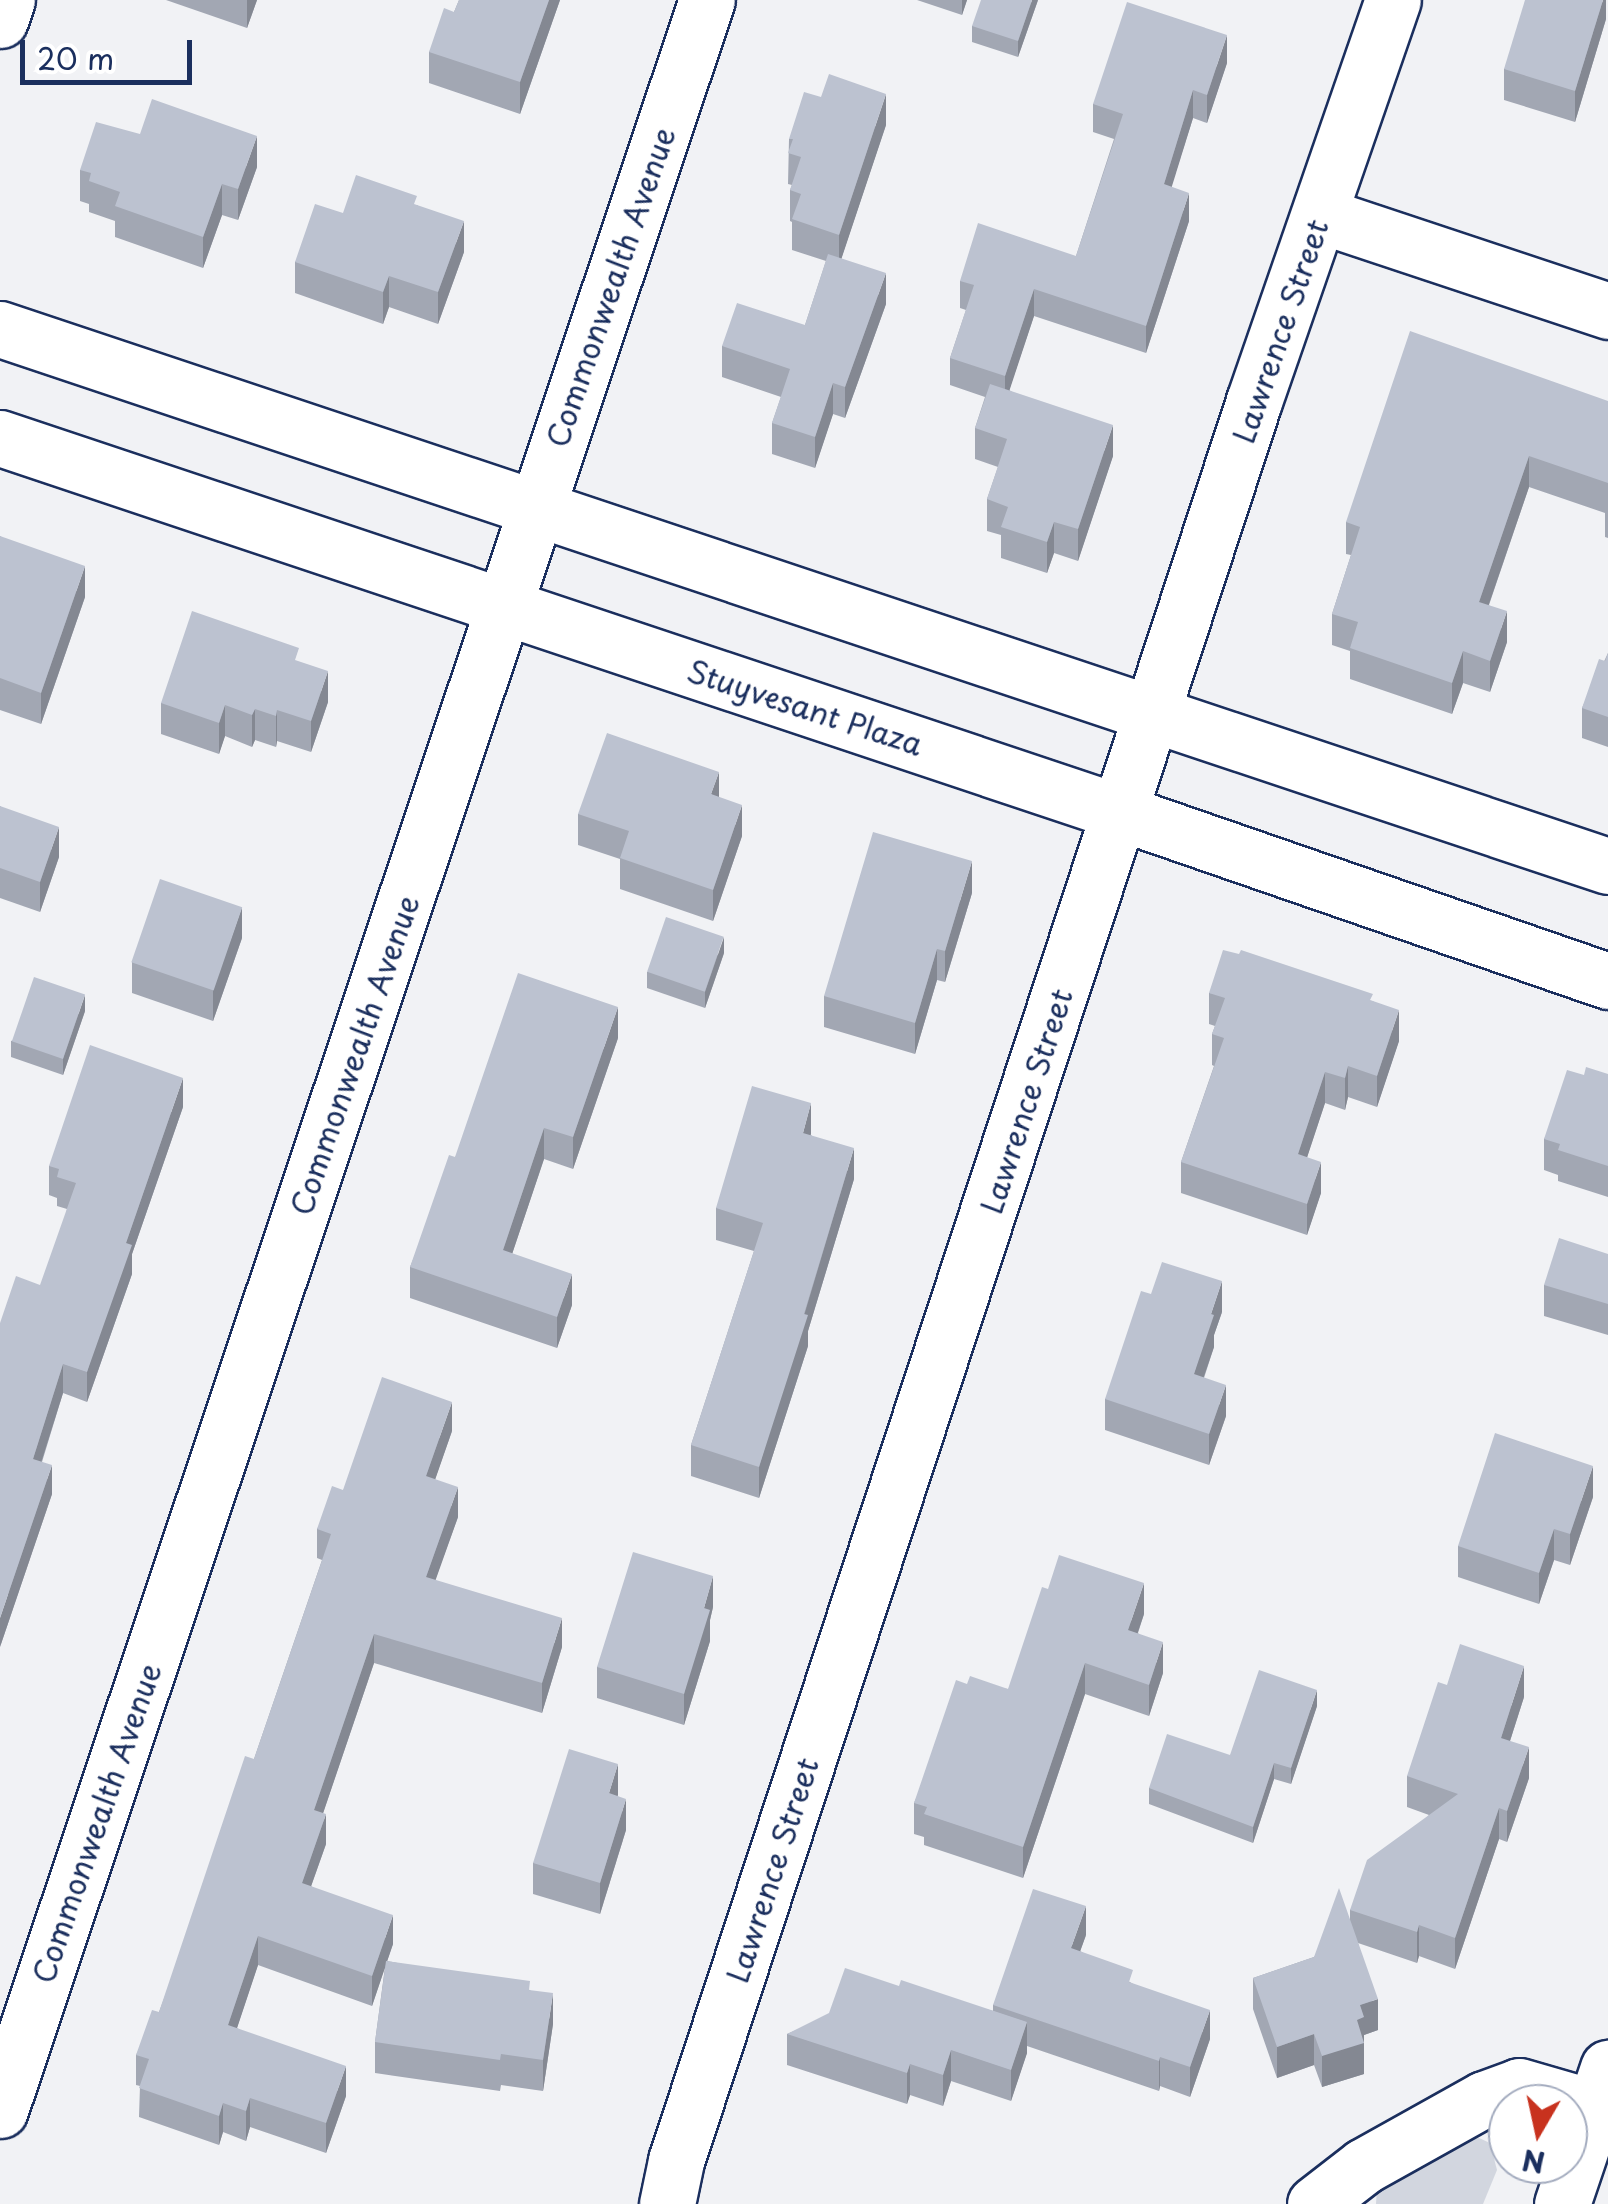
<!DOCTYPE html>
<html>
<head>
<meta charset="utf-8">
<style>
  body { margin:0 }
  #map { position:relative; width:1608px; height:2204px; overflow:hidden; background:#f1f2f5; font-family:"Playpen Sans",sans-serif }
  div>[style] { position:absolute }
  .green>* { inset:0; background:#d2d6df }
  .roads { filter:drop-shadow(2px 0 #1b2f5e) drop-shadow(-2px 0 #1b2f5e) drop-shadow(0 2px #1b2f5e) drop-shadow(0 -2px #1b2f5e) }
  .street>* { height:55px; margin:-27.5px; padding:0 27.5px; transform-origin:27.5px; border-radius:27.5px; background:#fff }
  .secondary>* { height:55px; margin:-27.5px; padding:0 27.5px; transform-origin:27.5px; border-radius:27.5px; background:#fff }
  .primary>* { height:55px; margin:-27.5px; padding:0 27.5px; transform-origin:27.5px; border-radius:27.5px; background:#fff }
  .wall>* { inset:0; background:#a2a7b3 }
  .shaded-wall>* { inset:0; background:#848892 }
  .building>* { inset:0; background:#bcc2d0; transform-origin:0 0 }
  span { translate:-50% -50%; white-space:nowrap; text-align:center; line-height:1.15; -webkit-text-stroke:8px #fff; paint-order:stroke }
  .street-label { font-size:30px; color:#1b2f5e }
  .north { position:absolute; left:1488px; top:2084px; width:100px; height:100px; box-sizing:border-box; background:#fff; border:2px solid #a4acbf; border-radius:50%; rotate:189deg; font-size:28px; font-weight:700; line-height:40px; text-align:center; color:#1b2f5e }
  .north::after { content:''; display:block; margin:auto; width:35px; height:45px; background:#c8321e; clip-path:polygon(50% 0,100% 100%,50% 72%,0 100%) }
  .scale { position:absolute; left:20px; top:40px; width:172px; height:45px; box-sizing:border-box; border:5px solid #1b2f5e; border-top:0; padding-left:12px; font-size:30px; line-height:35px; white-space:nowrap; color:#1b2f5e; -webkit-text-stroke:8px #fff; paint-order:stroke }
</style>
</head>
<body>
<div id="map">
  <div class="green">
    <i style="clip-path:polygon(1479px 2138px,1490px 2143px,1497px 2170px,1483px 2204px,1376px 2204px,1377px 2189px,1463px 2140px)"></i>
  </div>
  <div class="roads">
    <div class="street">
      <i style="left:0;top:20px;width:21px;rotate:-71deg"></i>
      <i style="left:1320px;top:215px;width:304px;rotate:18.4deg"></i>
      <i style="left:0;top:329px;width:1695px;rotate:18.47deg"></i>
      <i style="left:0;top:438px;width:1183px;rotate:18.48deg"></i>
      <i style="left:1122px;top:813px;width:514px;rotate:19.07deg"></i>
      <i style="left:0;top:2110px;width:2225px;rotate:-71.48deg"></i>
      <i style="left:667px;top:2204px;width:44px;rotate:-78.2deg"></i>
      <i style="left:676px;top:2161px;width:1852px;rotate:-71.82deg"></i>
      <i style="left:1254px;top:401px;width:424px;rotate:-70.9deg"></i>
    </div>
    <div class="secondary">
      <i style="left:1315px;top:2204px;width:62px;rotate:-37.8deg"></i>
      <i style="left:1364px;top:2166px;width:137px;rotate:-29.2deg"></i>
      <i style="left:1484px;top:2099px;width:37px;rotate:-20deg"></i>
      <i style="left:1519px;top:2086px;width:79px;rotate:16.1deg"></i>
    </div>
    <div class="primary">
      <i style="left:1562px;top:2204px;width:144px;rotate:-71.3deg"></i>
    </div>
  </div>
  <div class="wall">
    <i style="clip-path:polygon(166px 0,257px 0,247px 28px)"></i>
    <i style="clip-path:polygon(459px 0,560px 0,520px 114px,429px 83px,429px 52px,454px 12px)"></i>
    <i style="clip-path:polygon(917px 0,967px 0,962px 15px)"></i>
    <i style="clip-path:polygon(1038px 0,1018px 57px,972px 42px,972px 26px)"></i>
    <i style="clip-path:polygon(1606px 0,1606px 19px,1575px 122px,1504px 100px,1504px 69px)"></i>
    <i style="clip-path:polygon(1227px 63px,1207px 123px,1193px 118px,1171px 187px,1189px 221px,1146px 353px,1034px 316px,1009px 390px,1113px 456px,1078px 561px,1054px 553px,1047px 573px,1001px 558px,1001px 535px,987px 531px,987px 499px,998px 467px,975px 459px,975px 428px,985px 397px,950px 385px,950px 358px,966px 310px,960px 308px,960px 281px,1076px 256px,1114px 139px,1093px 132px,1093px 104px)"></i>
    <i style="clip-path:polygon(886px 125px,841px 259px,886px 304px,845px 418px,833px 414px,815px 468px,772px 454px,772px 423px,781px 397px,722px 377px,722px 346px,805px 325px,826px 261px,792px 250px,792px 222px,790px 221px,790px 190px,792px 185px,788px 184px,789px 139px)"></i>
    <i style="clip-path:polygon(257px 167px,238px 220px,222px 215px,203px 268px,115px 237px,115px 221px,89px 212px,89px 204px,80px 201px,80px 170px)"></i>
    <i style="clip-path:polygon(417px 205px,464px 252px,438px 324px,389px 307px,383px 324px,295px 293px,295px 262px,343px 213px)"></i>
    <i style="clip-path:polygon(1608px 401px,1608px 538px,1605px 537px,1605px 513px,1529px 487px,1489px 605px,1507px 642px,1490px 692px,1463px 683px,1452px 714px,1350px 679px,1350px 651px,1332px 645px,1332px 614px,1351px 555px,1346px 554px,1346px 522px)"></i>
    <i style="clip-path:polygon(0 536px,85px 597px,41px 724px,0 710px)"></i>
    <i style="clip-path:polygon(1608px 653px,1608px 747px,1582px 738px,1582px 708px)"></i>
    <i style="clip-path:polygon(299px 662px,328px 702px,311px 752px,277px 741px,276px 747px,255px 740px,252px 747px,225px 736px,219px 754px,161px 734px,161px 703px)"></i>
    <i style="clip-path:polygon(719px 797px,742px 836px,713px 921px,620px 889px,620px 859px,578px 845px,578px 814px)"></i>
    <i style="clip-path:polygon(0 806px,59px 857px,40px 912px,0 898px)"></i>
    <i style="clip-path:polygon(972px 893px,945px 982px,937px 980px,915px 1054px,824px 1027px,824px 996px)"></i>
    <i style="clip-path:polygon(242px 938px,213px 1021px,132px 993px,132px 962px)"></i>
    <i style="clip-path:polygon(724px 953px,705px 1008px,647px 988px,647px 972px)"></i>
    <i style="clip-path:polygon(1209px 993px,1373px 1001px,1399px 1041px,1377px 1107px,1348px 1097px,1345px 1110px,1325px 1103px,1307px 1157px,1321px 1193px,1307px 1235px,1181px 1193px,1181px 1162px,1214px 1066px,1212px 1065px,1212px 1034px,1215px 1026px,1209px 1024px)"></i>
    <i style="clip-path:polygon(85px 1011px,63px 1075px,11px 1057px,11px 1041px)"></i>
    <i style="clip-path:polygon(618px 1038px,573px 1169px,544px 1159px,512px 1254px,572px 1305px,557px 1348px,410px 1298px,410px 1267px,455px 1157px)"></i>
    <i style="clip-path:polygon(1608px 1074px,1608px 1197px,1558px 1181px,1558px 1175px,1544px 1170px,1544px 1139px,1584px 1075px)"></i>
    <i style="clip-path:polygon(183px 1107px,132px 1254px,132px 1274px,87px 1402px,63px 1393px,42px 1462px,52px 1494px,0 1647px,67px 1209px,57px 1206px,57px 1198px,49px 1195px,49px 1166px)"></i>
    <i style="clip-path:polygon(811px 1135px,854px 1179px,808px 1331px,808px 1346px,759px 1498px,691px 1476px,691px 1445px,754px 1251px,716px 1240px,716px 1208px)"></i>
    <i style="clip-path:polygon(1608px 1254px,1608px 1335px,1544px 1316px,1544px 1285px)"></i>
    <i style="clip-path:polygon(1222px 1312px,1214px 1335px,1214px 1347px,1204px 1378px,1226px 1416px,1209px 1465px,1105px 1430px,1105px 1399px)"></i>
    <i style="clip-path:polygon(452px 1431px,435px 1479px,458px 1517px,435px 1580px,562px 1647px,542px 1713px,374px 1663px,323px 1813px,326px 1844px,311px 1886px,393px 1944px,387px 1961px,530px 1990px,553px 2024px,543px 2091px,501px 2085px,500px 2091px,375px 2073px,375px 2042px,385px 1967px,372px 2006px,258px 1965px,237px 2028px,346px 2096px,326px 2153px,250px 2127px,246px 2141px,223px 2132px,219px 2145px,139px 2117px,140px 2086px,136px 2085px,136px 2055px,159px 2012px,254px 1759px,322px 1560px,317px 1558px,317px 1529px,343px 1490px)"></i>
    <i style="clip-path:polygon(1593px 1497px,1570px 1565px,1554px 1560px,1539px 1604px,1458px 1577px,1458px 1546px)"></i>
    <i style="clip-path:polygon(713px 1607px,710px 1620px,710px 1641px,684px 1725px,597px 1698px,597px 1667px)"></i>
    <i style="clip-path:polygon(1144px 1614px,1138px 1633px,1163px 1673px,1149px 1716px,1085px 1694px,1023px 1878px,924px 1845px,924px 1837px,914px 1834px,914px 1803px,967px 1684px,1008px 1689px)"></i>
    <i style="clip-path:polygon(1524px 1697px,1510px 1741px,1529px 1778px,1507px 1842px,1499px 1839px,1455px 1969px,1419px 1956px,1417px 1963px,1358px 1943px,1378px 2030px,1364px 2035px,1364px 2074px,1322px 2087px,1314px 2065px,1277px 2078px,1253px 2009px,1253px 1978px,1314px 1957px,1350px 1920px,1350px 1910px,1429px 1815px,1407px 1807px,1407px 1776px)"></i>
    <i style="clip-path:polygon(1317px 1706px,1291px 1784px,1274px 1779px,1253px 1843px,1149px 1804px,1149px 1788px,1230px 1755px)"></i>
    <i style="clip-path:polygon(618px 1796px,626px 1830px,600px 1914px,533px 1894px,533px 1863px)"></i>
    <i style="clip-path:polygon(1086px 1935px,1080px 1951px,1133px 1984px,1210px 2039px,1190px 2097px,1160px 2086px,1159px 2091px,1027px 2046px,1027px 2053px,1011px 2101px,951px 2081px,943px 2106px,910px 2095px,907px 2104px,787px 2065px,787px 2034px,899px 1986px,993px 2011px,993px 2005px)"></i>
  </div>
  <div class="shaded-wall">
    <i style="clip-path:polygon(247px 0,257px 0,247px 28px)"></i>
    <i style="clip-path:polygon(549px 0,560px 0,520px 114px,520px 82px)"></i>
    <i style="clip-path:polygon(962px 0,967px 0,962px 15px)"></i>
    <i style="clip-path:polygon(1032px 0,1038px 0,1018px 57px,1018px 41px)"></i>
    <i style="clip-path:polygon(1603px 0,1606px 0,1606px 19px,1575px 122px,1575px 91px)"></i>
    <i style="clip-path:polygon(1227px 35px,1227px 63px,1207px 123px,1207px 95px)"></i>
    <i style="clip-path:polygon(1193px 90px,1193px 118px,1164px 212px,1164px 184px)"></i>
    <i style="clip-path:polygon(886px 94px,886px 125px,839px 266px,839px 235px)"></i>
    <i style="clip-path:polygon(257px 136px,257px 167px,238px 220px,238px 189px)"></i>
    <i style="clip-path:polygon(222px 184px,222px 215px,203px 268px,203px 237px)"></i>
    <i style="clip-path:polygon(1189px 193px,1189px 221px,1146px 353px,1146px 326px)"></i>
    <i style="clip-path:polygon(464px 221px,464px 252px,438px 324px,438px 292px)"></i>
    <i style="clip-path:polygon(886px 273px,886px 304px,845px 418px,845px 387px)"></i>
    <i style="clip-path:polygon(389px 276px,389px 307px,383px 324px,383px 292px)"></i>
    <i style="clip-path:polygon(1034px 289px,1034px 316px,1005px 404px,1005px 376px)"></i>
    <i style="clip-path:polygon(833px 383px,833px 414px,815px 468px,815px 437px)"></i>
    <i style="clip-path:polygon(1113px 425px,1113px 456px,1078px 561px,1078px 529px)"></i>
    <i style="clip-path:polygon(1529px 456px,1529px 487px,1479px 633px,1479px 602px)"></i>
    <i style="clip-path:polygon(1054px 522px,1054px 553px,1047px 573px,1047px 542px)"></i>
    <i style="clip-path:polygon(85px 566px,85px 597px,41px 724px,41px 693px)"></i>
    <i style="clip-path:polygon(1507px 611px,1507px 642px,1490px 692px,1490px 661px)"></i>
    <i style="clip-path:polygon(1463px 651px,1463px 683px,1452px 714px,1452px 683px)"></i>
    <i style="clip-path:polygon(328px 671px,328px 702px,311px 752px,311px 721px)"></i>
    <i style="clip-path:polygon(225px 705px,225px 736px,219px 754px,219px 723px)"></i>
    <i style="clip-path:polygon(255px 709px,255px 740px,252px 747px,252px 715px)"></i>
    <i style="clip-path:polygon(277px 710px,277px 741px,276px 747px,276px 716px)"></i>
    <i style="clip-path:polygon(719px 772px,719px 803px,711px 794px)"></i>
    <i style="clip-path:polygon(742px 805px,742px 836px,713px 921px,713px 890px)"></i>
    <i style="clip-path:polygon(59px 827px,59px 857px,40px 912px,40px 882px)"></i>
    <i style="clip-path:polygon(972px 861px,972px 893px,945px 982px,945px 951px)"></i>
    <i style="clip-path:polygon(242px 907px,242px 938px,213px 1021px,213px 990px)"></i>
    <i style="clip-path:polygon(724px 937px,724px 953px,705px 1008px,705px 992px)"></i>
    <i style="clip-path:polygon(937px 949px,937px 980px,915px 1054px,915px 1023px)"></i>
    <i style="clip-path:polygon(85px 995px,85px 1011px,63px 1075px,63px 1059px)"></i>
    <i style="clip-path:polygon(618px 1007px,618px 1038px,573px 1169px,573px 1137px)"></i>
    <i style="clip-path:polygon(1399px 1010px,1399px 1041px,1377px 1107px,1377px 1076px)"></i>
    <i style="clip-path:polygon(1348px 1066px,1348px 1097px,1345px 1110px,1345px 1078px)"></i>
    <i style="clip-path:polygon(1325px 1072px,1325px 1103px,1298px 1185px,1298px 1154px)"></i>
    <i style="clip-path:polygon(183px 1078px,183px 1107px,132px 1254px,132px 1274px,87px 1402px,87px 1372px,126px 1243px)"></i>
    <i style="clip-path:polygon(811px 1103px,811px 1134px,803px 1164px,803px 1133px)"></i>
    <i style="clip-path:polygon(544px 1128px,544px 1159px,503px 1281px,503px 1250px)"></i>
    <i style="clip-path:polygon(854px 1148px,854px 1179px,808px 1331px,808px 1346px,759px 1498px,759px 1467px)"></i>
    <i style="clip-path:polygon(1321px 1162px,1321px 1193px,1307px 1235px,1307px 1204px)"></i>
    <i style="clip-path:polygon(572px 1274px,572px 1305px,557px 1348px,557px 1317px)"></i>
    <i style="clip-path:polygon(1222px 1281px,1222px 1312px,1214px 1335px,1214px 1347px,1194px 1405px,1194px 1374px,1211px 1314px)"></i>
    <i style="clip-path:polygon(63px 1364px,63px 1393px,33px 1488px,33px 1459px)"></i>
    <i style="clip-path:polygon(1226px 1385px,1226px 1416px,1209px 1465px,1209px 1434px)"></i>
    <i style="clip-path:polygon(452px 1402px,452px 1431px,426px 1506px,426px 1476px)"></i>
    <i style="clip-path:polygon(52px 1465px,52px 1494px,0 1647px,0 1618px)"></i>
    <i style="clip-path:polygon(1593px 1466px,1593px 1497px,1570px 1565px,1570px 1534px)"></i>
    <i style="clip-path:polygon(458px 1487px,458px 1517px,426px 1607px,426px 1577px)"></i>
    <i style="clip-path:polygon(1554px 1529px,1554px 1560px,1539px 1604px,1539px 1573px)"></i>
    <i style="clip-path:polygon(713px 1576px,713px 1607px,710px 1620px,710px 1641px,684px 1725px,684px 1694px,704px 1608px)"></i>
    <i style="clip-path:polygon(1144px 1583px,1144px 1614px,1128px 1661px,1128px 1630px)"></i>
    <i style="clip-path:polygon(562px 1618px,562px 1647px,542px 1713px,542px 1683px)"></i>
    <i style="clip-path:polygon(374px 1634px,374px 1663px,314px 1840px,314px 1810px)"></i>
    <i style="clip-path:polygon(1163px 1642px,1163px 1673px,1149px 1716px,1149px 1685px)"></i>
    <i style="clip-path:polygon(1085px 1663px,1085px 1694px,1023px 1878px,1023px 1847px)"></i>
    <i style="clip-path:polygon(1524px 1666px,1524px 1697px,1501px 1769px,1501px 1738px)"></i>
    <i style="clip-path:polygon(1317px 1690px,1317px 1706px,1291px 1784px,1291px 1768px)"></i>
    <i style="clip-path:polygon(1529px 1747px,1529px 1778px,1507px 1842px,1507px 1811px)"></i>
    <i style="clip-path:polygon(1274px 1763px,1274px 1779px,1253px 1843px,1253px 1827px)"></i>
    <i style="clip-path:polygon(618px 1764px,618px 1795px,609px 1824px,609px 1793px)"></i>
    <i style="clip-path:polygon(626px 1799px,626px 1830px,600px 1914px,600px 1883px)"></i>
    <i style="clip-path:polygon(1499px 1808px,1499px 1839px,1455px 1969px,1455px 1938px)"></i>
    <i style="clip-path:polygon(326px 1814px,326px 1844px,302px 1912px,302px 1883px)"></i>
    <i style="clip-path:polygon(1086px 1906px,1086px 1935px,1071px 1977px,1071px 1948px)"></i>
    <i style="clip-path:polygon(393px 1915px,393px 1944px,372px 2006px,372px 1976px)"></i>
    <i style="clip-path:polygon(1419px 1925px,1419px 1956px,1417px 1963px,1417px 1932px)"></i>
    <i style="clip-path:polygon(258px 1936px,258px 1965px,228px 2055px,228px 2025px)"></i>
    <i style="clip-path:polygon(553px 1993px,553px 2024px,543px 2091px,543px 2060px)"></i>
    <i style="clip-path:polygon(1378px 1999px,1378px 2030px,1364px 2035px,1364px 2074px,1322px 2087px,1322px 2056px,1357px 2020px,1360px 2005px)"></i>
    <i style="clip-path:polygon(1210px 2010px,1210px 2039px,1190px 2097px,1190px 2067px)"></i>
    <i style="clip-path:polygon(1027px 2022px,1027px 2053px,1011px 2101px,1011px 2070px)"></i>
    <i style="clip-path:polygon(1314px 2034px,1314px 2065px,1277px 2078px,1277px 2047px)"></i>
    <i style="clip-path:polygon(951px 2050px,951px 2081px,943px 2106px,943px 2075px)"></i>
    <i style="clip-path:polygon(1160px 2057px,1160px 2086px,1159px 2091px,1159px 2061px)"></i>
    <i style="clip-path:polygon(910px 2064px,910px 2095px,907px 2104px,907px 2073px)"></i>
    <i style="clip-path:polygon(346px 2066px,346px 2096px,326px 2153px,326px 2123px)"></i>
    <i style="clip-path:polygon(250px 2098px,250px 2127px,246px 2141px,246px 2111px)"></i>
    <i style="clip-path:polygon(223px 2103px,223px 2132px,219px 2145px,219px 2116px)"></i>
  </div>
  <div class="building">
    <i style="clip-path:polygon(459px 0,549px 0,520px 82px,429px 52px,444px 8px,454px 12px)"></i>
    <i style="clip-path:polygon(981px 0,1032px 0,1018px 41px,972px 26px)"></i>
    <i style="clip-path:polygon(1525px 0,1603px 0,1575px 91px,1504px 69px)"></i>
    <i style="clip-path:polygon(1127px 2px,1227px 35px,1207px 95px,1193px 90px,1164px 184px,1189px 193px,1146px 326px,1034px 289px,1005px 376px,950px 358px,974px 285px,960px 281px,978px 223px,1076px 256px,1123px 114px,1093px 104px)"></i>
    <i style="clip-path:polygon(829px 74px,886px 94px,839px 235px,792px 219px,801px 194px,790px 190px,801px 157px,788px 153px,793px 139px,789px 139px,804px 92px,821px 97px)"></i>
    <i style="clip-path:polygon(152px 99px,257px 136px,238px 189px,222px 184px,203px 237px,115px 206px,120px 192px,89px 181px,91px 173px,80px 170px,96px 122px,140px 134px)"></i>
    <i style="clip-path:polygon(356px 175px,417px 196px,414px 204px,464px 221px,438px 292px,389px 276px,383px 292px,295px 262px,315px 204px,343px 213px)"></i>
    <i style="clip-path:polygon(828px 254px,886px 273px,845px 387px,833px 383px,815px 437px,772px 423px,790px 369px,722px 346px,737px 303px,805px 325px)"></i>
    <i style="clip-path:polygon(1410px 331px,1608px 401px,1608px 483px,1529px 456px,1479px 602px,1507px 611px,1490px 661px,1463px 651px,1452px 683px,1350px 648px,1358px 622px,1332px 614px,1360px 527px,1346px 522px)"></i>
    <i style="clip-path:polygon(990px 384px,1113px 425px,1078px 529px,1054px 522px,1047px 542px,1001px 527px,1008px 507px,987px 499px,1007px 439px,975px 428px)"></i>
    <i style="clip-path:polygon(0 536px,85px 566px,41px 693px,0 678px)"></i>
    <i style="clip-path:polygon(192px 611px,299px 648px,295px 660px,328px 671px,311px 721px,277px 710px,276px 716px,255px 709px,252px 715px,225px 705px,219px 723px,161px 703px)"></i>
    <i style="clip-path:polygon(1608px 653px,1608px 717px,1582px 708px,1599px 659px,1605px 661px)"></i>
    <i style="clip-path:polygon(607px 733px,719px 772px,711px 794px,742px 805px,713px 890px,620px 858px,629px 831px,578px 814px)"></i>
    <i style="clip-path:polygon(0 806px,59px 827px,40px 882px,0 868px)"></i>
    <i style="clip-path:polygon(873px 832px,972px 861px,945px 951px,937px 949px,915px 1023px,824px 996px)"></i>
    <i style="left:160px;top:879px;width:87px;height:88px;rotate:19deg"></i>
    <i style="left:666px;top:917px;width:61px;height:58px;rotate:19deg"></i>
    <i style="clip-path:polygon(1223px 950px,1239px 954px,1241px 950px,1373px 994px,1370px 1000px,1399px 1010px,1377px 1076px,1348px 1066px,1345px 1078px,1325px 1072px,1298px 1154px,1321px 1162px,1307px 1204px,1181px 1162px,1224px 1038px,1212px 1034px,1225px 998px,1209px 993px)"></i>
    <i style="clip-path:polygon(518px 973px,618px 1007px,573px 1137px,544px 1128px,503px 1250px,572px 1274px,557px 1317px,410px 1267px,449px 1155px,455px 1157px)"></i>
    <i style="left:34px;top:977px;width:54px;height:68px;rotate:19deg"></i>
    <i style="clip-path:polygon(90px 1045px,183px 1078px,126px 1243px,132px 1245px,87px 1372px,63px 1364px,33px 1459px,52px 1465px,0 1618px,0 1323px,16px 1276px,40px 1285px,76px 1183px,57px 1177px,59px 1169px,49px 1166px)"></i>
    <i style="clip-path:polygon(1586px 1067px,1608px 1074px,1608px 1166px,1558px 1150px,1560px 1144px,1544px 1139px,1567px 1070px,1584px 1075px)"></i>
    <i style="clip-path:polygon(752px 1086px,811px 1103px,803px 1133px,854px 1148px,804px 1314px,808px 1315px,759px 1467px,691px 1445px,763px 1223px,716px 1208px)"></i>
    <i style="clip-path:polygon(1559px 1238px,1608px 1254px,1608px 1304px,1544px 1285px)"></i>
    <i style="clip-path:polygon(1162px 1262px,1222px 1281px,1211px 1314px,1214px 1315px,1194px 1374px,1226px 1385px,1209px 1434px,1105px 1399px,1141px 1291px,1151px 1294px)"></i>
    <i style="clip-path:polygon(382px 1377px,452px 1402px,426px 1476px,458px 1487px,426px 1577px,562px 1618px,542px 1683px,374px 1634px,314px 1810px,326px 1814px,302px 1883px,393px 1915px,372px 1976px,258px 1936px,228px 2025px,346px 2066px,326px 2123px,250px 2098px,246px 2111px,223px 2103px,219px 2116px,139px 2088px,149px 2059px,136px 2055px,152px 2010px,159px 2012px,245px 1756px,254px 1759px,331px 1534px,317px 1529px,332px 1486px,343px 1490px)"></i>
    <i style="clip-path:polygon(1495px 1433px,1593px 1466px,1570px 1534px,1554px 1529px,1539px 1573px,1458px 1546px)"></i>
    <i style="clip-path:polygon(633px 1552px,713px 1576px,704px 1608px,710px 1610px,684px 1694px,597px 1667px)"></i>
    <i style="clip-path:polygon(1059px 1555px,1144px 1583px,1128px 1630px,1163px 1642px,1149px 1685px,1085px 1663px,1023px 1847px,924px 1814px,927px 1807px,914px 1803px,956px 1680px,967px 1684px,970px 1676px,1008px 1689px,1042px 1587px,1048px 1589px)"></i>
    <i style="clip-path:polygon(1460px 1644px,1524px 1666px,1501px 1738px,1529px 1747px,1507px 1811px,1499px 1808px,1455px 1938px,1419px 1925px,1417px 1932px,1350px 1910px,1367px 1860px,1458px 1794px,1407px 1776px,1438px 1682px,1447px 1685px)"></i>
    <i style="clip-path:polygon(1259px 1670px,1317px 1690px,1291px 1768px,1274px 1763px,1253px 1827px,1149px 1788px,1167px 1734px,1230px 1755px)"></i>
    <i style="clip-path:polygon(569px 1749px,618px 1764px,609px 1793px,626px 1799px,600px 1883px,533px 1863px)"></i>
    <i style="clip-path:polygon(1339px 1888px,1378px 1999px,1360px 2005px,1364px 2017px,1357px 2020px,1364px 2043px,1322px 2056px,1314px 2034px,1277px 2047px,1253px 1978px,1314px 1957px)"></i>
    <i style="clip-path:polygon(1033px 1889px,1086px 1906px,1071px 1948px,1133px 1970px,1129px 1982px,1210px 2010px,1190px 2067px,1160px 2057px,1159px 2061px,993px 2005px)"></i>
    <i style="clip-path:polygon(386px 1961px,530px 1981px,529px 1990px,553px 1993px,543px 2060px,501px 2054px,500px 2060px,375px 2042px)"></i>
    <i style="clip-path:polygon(845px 1968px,899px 1986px,901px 1980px,1027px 2022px,1011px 2070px,951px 2050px,943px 2075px,910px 2064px,907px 2073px,787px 2034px,829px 2013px)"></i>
  </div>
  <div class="street-label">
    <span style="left:610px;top:287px;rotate:-71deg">Commonwealth Avenue</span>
    <span style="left:1280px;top:331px;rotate:-71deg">Lawrence Street</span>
    <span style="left:805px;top:707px;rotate:18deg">Stuyvesant Plaza</span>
    <span style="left:354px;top:1055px;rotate:-71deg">Commonwealth Avenue</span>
    <span style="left:1026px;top:1101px;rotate:-72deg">Lawrence Street</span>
    <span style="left:96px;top:1823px;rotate:-71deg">Commonwealth Avenue</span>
    <span style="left:772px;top:1870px;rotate:-72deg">Lawrence Street</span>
  </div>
  <div class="north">N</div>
  <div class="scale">20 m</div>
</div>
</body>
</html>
